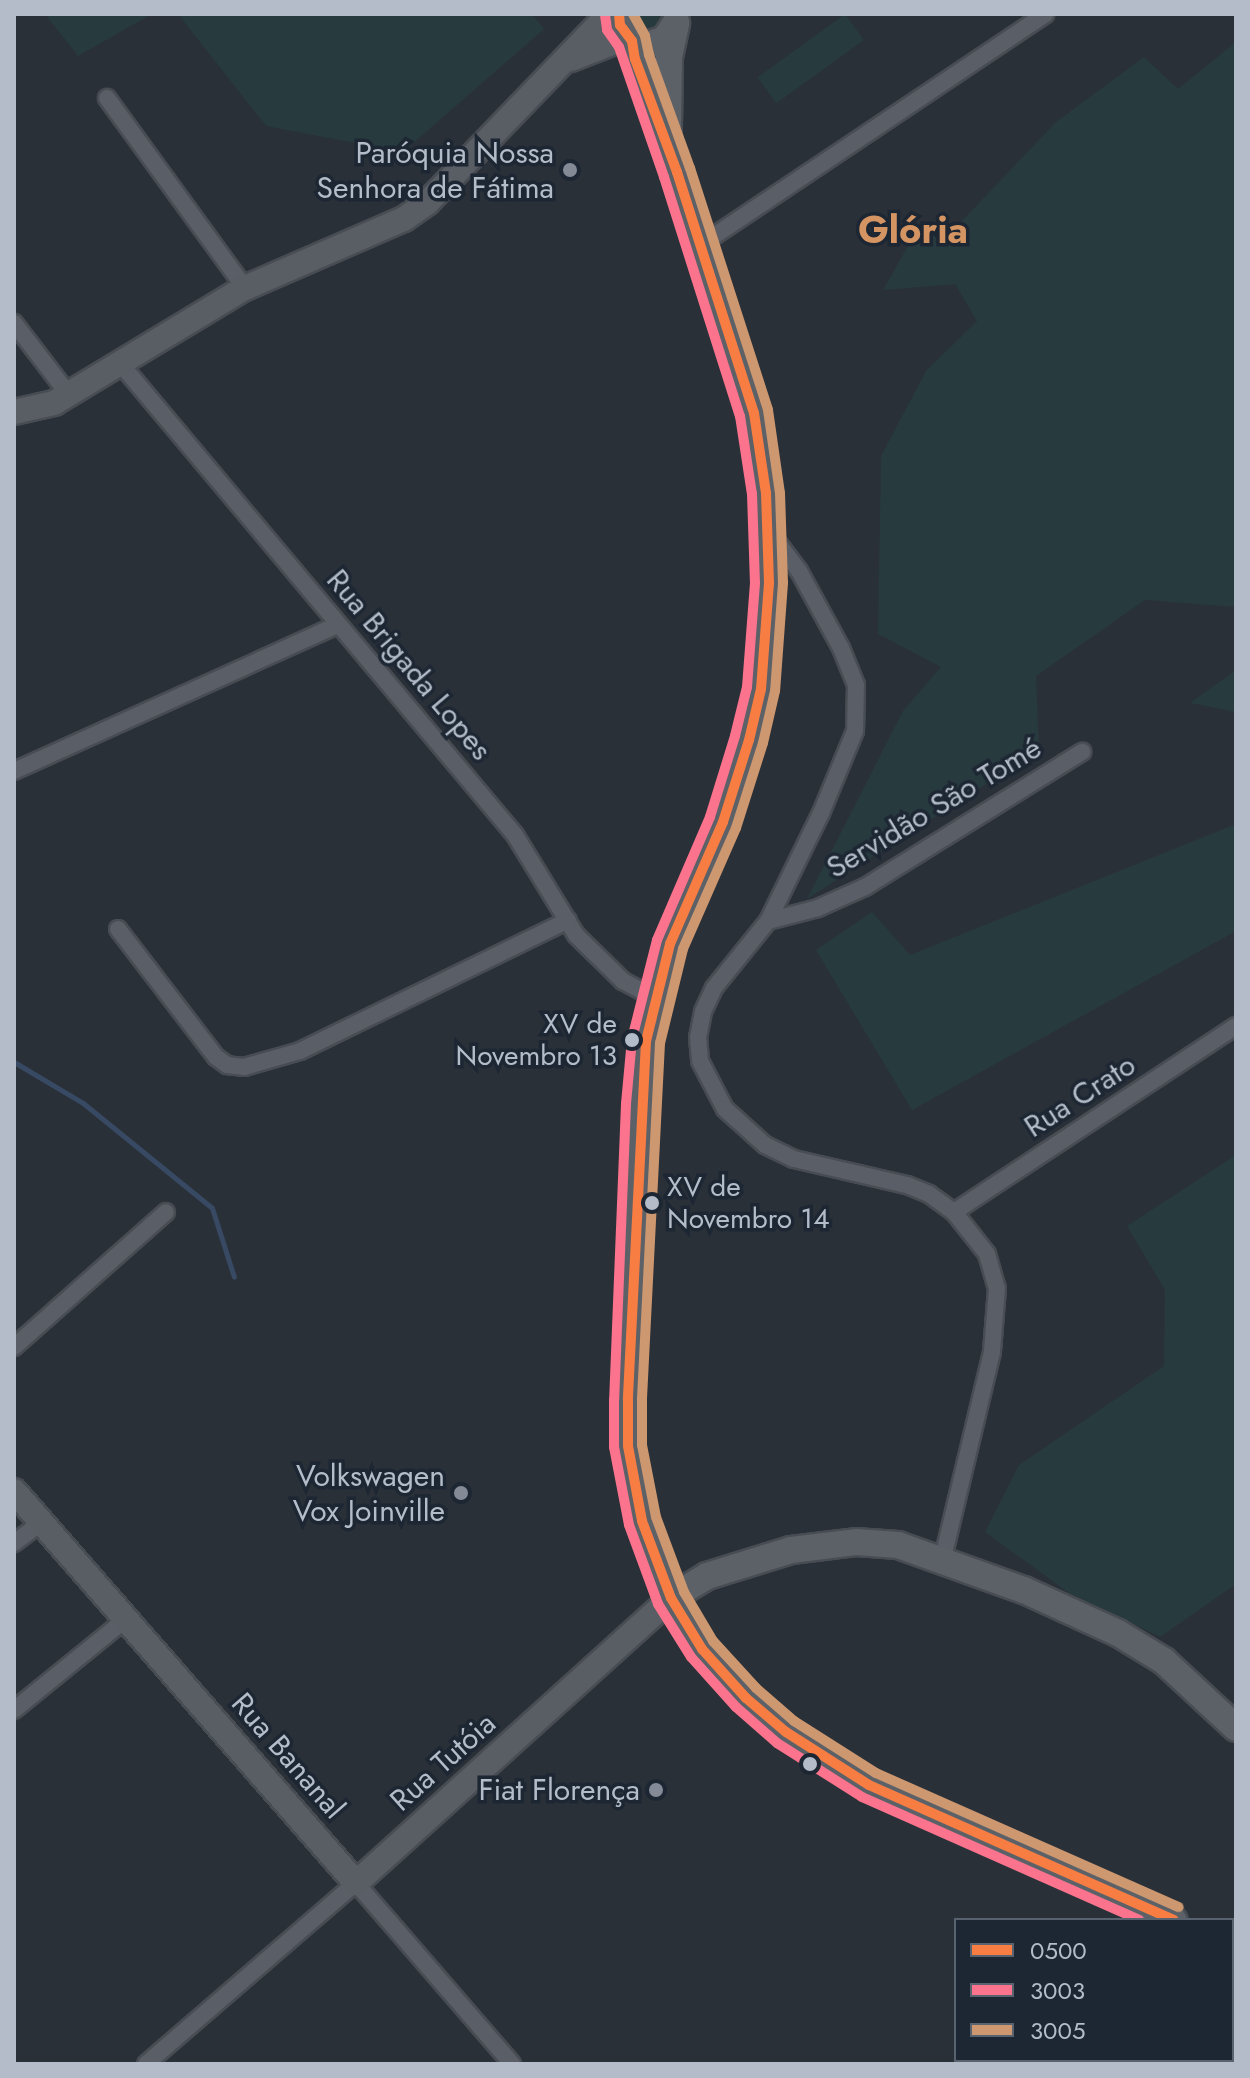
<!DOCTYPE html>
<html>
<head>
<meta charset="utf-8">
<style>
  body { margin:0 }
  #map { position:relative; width:1250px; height:2078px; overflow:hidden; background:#2a3038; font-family:Jost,sans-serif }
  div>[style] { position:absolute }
  .green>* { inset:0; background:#273a3e; transform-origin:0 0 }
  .stream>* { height:5px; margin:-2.5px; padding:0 2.5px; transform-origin:2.5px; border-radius:2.5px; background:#384963 }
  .roads { filter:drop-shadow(2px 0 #484c53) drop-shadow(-2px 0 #484c53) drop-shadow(0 2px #484c53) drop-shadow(0 -2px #484c53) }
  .street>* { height:16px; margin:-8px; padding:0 8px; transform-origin:8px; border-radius:8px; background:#5a5e66 }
  .secondary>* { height:24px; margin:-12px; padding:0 12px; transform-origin:12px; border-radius:12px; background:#595d64 }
  .primary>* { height:26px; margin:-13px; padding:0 13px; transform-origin:13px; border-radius:13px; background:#5c6168 }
  .bus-1>* { height:10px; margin:-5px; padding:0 5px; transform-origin:5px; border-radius:5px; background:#f77d43 }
  .bus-2>* { height:10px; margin:-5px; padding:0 5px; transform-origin:5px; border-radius:5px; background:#fc738d }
  .bus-3>* { height:10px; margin:-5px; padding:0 5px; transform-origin:5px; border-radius:5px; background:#cd976f }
  .dots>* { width:22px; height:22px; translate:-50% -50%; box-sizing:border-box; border:4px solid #1d2633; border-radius:50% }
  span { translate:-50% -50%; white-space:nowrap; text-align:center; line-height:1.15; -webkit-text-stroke:7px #1d2633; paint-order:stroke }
  .bus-label { font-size:28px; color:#b4bcc9 }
  .right { translate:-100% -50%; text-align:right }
  .left { translate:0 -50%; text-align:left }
  .poi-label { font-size:30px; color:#b4bcc9 }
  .street-label { font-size:30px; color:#b4bcc9 }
  .district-label { font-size:38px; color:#d59563; font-weight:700 }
  .frame { position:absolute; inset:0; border:16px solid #b4bcc9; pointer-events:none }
  .legend { position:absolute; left:954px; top:1918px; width:280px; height:144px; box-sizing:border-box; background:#1d2633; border:2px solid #59626f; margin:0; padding:10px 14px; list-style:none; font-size:24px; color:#b4bcc9 }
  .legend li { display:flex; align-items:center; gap:16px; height:40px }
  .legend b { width:40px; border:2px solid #59626f }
</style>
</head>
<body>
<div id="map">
  <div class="green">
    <i style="clip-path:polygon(45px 14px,152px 14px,78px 56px)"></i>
    <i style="clip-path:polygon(178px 14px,532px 14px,544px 29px,403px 152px,266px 126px)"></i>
    <i style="clip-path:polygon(632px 14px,662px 14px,664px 19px,658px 31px,639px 32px)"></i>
    <i style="left:845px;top:14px;width:32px;height:108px;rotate:54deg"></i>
    <i style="clip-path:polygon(1236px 42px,1236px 607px,1145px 600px,1036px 676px,1039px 750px,807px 899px,903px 711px,941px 667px,878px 634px,881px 456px,926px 371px,977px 321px,955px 284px,883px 290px,912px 239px,960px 223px,1056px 122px,1144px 57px,1178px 89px)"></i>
    <i style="clip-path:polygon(1236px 670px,1236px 712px,1190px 703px)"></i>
    <i style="clip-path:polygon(1236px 824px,1236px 931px,912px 1110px,816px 950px,872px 912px,910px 955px)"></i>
    <i style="clip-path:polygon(1236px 1155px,1236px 1584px,1160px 1637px,1069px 1593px,985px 1532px,1019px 1465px,1164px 1366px,1165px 1290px,1127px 1226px)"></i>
  </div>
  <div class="stream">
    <i style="left:14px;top:1062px;width:80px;rotate:30.7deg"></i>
    <i style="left:83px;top:1103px;width:166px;rotate:39.1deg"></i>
    <i style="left:212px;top:1208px;width:72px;rotate:72.3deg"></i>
  </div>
  <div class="roads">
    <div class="street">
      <i style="left:107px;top:98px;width:235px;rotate:54deg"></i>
      <i style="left:702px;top:244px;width:413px;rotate:-33.8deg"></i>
      <i style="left:14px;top:323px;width:91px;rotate:52.6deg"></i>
      <i style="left:120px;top:363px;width:615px;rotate:50.08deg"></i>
      <i style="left:515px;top:835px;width:117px;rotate:58.6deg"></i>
      <i style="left:576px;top:935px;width:66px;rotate:44.4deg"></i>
      <i style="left:623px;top:981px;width:36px;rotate:28deg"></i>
      <i style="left:769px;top:531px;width:50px;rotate:53.1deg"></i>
      <i style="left:799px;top:571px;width:88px;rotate:61.4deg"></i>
      <i style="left:841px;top:648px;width:40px;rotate:68deg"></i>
      <i style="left:856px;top:685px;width:46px;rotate:91.2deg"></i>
      <i style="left:855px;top:731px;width:89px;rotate:112.5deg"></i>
      <i style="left:821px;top:813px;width:120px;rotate:116.1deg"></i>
      <i style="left:768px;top:921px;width:86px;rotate:128.9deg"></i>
      <i style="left:714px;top:988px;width:26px;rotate:115deg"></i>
      <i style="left:703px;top:1012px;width:25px;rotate:101deg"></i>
      <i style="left:698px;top:1037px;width:24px;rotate:85deg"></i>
      <i style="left:700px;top:1061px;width:54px;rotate:62.5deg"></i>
      <i style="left:725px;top:1109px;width:54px;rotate:42deg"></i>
      <i style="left:765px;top:1145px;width:32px;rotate:26deg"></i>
      <i style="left:794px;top:1159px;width:116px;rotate:13deg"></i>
      <i style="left:907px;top:1185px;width:24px;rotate:22deg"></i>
      <i style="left:929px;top:1194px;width:31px;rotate:36deg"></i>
      <i style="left:954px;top:1212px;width:53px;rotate:51.8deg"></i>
      <i style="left:987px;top:1254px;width:35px;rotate:74deg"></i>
      <i style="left:997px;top:1288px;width:64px;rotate:94.5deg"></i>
      <i style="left:992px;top:1352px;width:212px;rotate:103.4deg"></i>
      <i style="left:14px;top:771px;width:355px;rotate:-24.3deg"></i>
      <i style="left:768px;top:921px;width:52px;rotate:-14.6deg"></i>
      <i style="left:818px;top:908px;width:51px;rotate:-24.1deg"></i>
      <i style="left:865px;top:887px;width:256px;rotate:-31.9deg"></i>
      <i style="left:118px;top:929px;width:161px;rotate:52.6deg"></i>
      <i style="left:216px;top:1057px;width:14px;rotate:36deg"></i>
      <i style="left:227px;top:1065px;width:17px;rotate:7deg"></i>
      <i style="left:244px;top:1067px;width:58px;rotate:-15.9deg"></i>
      <i style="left:300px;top:1051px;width:298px;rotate:-26deg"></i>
      <i style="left:954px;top:1212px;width:338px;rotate:-33.4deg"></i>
      <i style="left:14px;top:1347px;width:203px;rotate:-41.6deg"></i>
      <i style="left:14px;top:1543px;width:35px;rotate:-37deg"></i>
      <i style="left:14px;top:1710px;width:144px;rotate:-39.1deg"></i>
      <i style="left:146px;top:2064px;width:277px;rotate:-40.8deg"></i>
      <i style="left:356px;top:1883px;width:239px;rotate:49.2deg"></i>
    </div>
    <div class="secondary">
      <i style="left:571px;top:59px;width:60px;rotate:-21.4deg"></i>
      <i style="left:14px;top:412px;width:41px;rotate:-12.7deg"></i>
      <i style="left:54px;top:403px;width:223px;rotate:-31.1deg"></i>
      <i style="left:245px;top:288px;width:173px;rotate:-23.5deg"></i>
      <i style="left:404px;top:219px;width:28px;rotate:-35deg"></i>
      <i style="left:427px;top:203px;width:262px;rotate:-46.1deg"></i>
      <i style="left:14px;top:1491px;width:520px;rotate:48.9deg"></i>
      <i style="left:356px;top:1883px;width:425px;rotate:-42.1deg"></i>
    </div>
    <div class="primary">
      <i style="left:619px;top:14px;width:24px;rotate:71deg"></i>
      <i style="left:627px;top:37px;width:22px;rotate:22deg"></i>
      <i style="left:647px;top:45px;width:19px;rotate:-18deg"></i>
      <i style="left:665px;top:39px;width:20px;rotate:-57deg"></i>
      <i style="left:632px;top:41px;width:18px;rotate:81deg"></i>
      <i style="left:635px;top:59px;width:234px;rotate:70.2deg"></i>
      <i style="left:714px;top:279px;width:140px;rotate:73.4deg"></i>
      <i style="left:754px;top:413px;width:81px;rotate:81.5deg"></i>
      <i style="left:766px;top:493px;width:90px;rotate:88.1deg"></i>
      <i style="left:769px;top:583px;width:106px;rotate:94.3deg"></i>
      <i style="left:761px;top:689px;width:52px;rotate:103.2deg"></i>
      <i style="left:749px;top:740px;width:86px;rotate:107.6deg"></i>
      <i style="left:723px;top:822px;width:133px;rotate:113.5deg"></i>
      <i style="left:670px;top:944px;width:100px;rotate:103.9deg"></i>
      <i style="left:646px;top:1041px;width:64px;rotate:95.4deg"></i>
      <i style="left:640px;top:1105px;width:295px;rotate:92.3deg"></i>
      <i style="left:628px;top:1400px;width:46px;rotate:90deg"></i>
      <i style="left:628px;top:1446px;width:76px;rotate:79.4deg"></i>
      <i style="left:642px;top:1521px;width:82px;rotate:69.4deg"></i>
      <i style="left:671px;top:1598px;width:60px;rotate:58.7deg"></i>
      <i style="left:702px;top:1649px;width:66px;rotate:48.1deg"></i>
      <i style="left:746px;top:1698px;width:52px;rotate:40.4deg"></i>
      <i style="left:786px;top:1732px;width:98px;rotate:32.6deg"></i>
      <i style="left:869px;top:1785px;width:333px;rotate:23.9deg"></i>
      <i style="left:668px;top:128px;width:71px;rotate:-89.2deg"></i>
      <i style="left:669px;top:57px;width:35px;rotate:-78deg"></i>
      <i style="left:671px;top:1598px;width:42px;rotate:-31.4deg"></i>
      <i style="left:707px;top:1576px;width:88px;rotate:-17.2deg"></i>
      <i style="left:791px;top:1550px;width:65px;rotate:-7deg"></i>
      <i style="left:856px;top:1542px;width:42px;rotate:4.1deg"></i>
      <i style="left:898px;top:1545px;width:134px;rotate:19.7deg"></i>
      <i style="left:1024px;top:1590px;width:103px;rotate:24.6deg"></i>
      <i style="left:1118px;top:1633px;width:54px;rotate:31.3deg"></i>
      <i style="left:1164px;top:1661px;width:98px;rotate:42.9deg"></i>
      <i style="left:1232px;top:1939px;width:4px;rotate:14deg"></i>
    </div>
  </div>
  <div class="bus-1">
    <i style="left:619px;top:14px;width:11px;rotate:85deg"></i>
    <i style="left:620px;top:25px;width:20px;rotate:53deg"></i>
    <i style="left:632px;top:41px;width:18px;rotate:81deg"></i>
    <i style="left:635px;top:59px;width:121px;rotate:69.6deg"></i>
    <i style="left:677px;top:172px;width:253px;rotate:72.3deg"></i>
    <i style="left:754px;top:413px;width:81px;rotate:81.5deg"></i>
    <i style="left:766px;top:493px;width:90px;rotate:88.1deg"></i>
    <i style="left:769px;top:583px;width:106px;rotate:94.3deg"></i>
    <i style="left:761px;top:689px;width:52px;rotate:103.2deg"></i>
    <i style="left:749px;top:740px;width:86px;rotate:107.6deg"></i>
    <i style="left:723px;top:822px;width:133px;rotate:113.5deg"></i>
    <i style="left:670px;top:944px;width:100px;rotate:103.9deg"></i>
    <i style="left:646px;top:1041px;width:359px;rotate:92.9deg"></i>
    <i style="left:628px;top:1400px;width:46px;rotate:90deg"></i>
    <i style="left:628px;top:1446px;width:76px;rotate:79.4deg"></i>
    <i style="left:642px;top:1521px;width:82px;rotate:69.4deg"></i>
    <i style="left:671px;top:1598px;width:60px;rotate:58.7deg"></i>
    <i style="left:702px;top:1649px;width:66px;rotate:48.1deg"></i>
    <i style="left:746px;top:1698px;width:52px;rotate:40.4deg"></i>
    <i style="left:786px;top:1732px;width:98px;rotate:32.6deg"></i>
    <i style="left:869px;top:1785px;width:333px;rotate:23.9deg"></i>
  </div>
  <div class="bus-2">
    <i style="left:605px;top:15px;width:15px;rotate:82deg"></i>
    <i style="left:607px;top:30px;width:21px;rotate:55deg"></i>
    <i style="left:619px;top:47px;width:138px;rotate:70.9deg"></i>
    <i style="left:664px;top:177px;width:251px;rotate:72.4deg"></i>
    <i style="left:740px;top:416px;width:79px;rotate:81.3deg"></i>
    <i style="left:752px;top:494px;width:89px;rotate:88.1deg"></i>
    <i style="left:755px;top:583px;width:104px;rotate:94.4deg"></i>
    <i style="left:747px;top:687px;width:50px;rotate:103.8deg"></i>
    <i style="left:735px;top:736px;width:85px;rotate:107.2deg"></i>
    <i style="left:710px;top:817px;width:134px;rotate:113.3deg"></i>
    <i style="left:657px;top:940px;width:102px;rotate:104.2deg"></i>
    <i style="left:632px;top:1039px;width:65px;rotate:95.3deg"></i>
    <i style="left:626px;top:1104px;width:296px;rotate:92.3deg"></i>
    <i style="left:614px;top:1400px;width:47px;rotate:90deg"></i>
    <i style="left:614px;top:1447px;width:79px;rotate:79.1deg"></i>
    <i style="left:629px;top:1525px;width:84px;rotate:69.8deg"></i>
    <i style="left:658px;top:1604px;width:62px;rotate:58.1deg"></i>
    <i style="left:691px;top:1657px;width:67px;rotate:48deg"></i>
    <i style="left:736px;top:1707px;width:55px;rotate:41.3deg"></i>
    <i style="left:777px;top:1743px;width:101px;rotate:32.4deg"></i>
    <i style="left:862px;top:1797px;width:303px;rotate:23.9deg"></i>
  </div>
  <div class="bus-3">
    <i style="left:633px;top:14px;width:25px;rotate:61deg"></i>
    <i style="left:645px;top:36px;width:19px;rotate:78deg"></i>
    <i style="left:649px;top:55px;width:120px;rotate:70.1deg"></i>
    <i style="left:690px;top:168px;width:254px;rotate:72.1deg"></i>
    <i style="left:768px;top:410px;width:84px;rotate:81.8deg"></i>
    <i style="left:780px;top:493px;width:90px;rotate:88.1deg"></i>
    <i style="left:783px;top:583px;width:108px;rotate:94.2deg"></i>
    <i style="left:775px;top:691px;width:53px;rotate:103deg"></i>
    <i style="left:763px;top:743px;width:89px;rotate:107.6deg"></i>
    <i style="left:736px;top:828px;width:132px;rotate:113.7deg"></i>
    <i style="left:683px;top:949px;width:97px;rotate:103.7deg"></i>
    <i style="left:660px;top:1043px;width:357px;rotate:92.9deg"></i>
    <i style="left:642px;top:1400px;width:45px;rotate:90deg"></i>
    <i style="left:642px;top:1445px;width:73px;rotate:79deg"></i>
    <i style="left:656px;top:1517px;width:80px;rotate:69.5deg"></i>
    <i style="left:684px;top:1592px;width:57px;rotate:59.4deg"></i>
    <i style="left:713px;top:1641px;width:64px;rotate:47.5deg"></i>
    <i style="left:756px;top:1688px;width:50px;rotate:41deg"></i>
    <i style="left:794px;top:1721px;width:97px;rotate:32.4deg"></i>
    <i style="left:876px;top:1773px;width:331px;rotate:23.9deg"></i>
  </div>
  <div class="dots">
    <i style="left:570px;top:170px;background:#848b96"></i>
    <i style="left:632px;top:1040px;background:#b4bcc9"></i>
    <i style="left:652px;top:1203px;background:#b4bcc9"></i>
    <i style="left:461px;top:1493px;background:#848b96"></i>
    <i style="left:810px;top:1764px;background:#b4bcc9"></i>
    <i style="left:656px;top:1790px;background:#848b96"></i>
  </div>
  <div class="bus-label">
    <span class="right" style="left:617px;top:1040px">XV de<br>Novembro 13</span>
    <span class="left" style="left:667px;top:1203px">XV de<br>Novembro 14</span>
  </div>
  <div class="poi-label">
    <span class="right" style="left:554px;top:170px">Paróquia Nossa<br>Senhora de Fátima</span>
    <span class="right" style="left:445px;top:1493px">Volkswagen<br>Vox Joinville</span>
    <span class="right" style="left:640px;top:1790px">Fiat Florença</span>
  </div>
  <div class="street-label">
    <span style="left:409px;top:665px;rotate:50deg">Rua Brigada Lopes</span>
    <span style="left:934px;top:808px;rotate:-31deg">Servidão São Tomé</span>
    <span style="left:1080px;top:1096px;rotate:-33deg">Rua Crato</span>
    <span style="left:288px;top:1756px;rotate:49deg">Rua Bananal</span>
    <span style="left:443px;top:1762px;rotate:-42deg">Rua Tutóia</span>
  </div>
  <div class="district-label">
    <span style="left:913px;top:230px">Glória</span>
  </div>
  <div class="frame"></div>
  <ul class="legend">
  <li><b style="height:10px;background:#f77d43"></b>0500</li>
  <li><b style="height:10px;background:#fc738d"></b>3003</li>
  <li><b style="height:10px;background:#cd976f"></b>3005</li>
  </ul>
</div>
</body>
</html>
